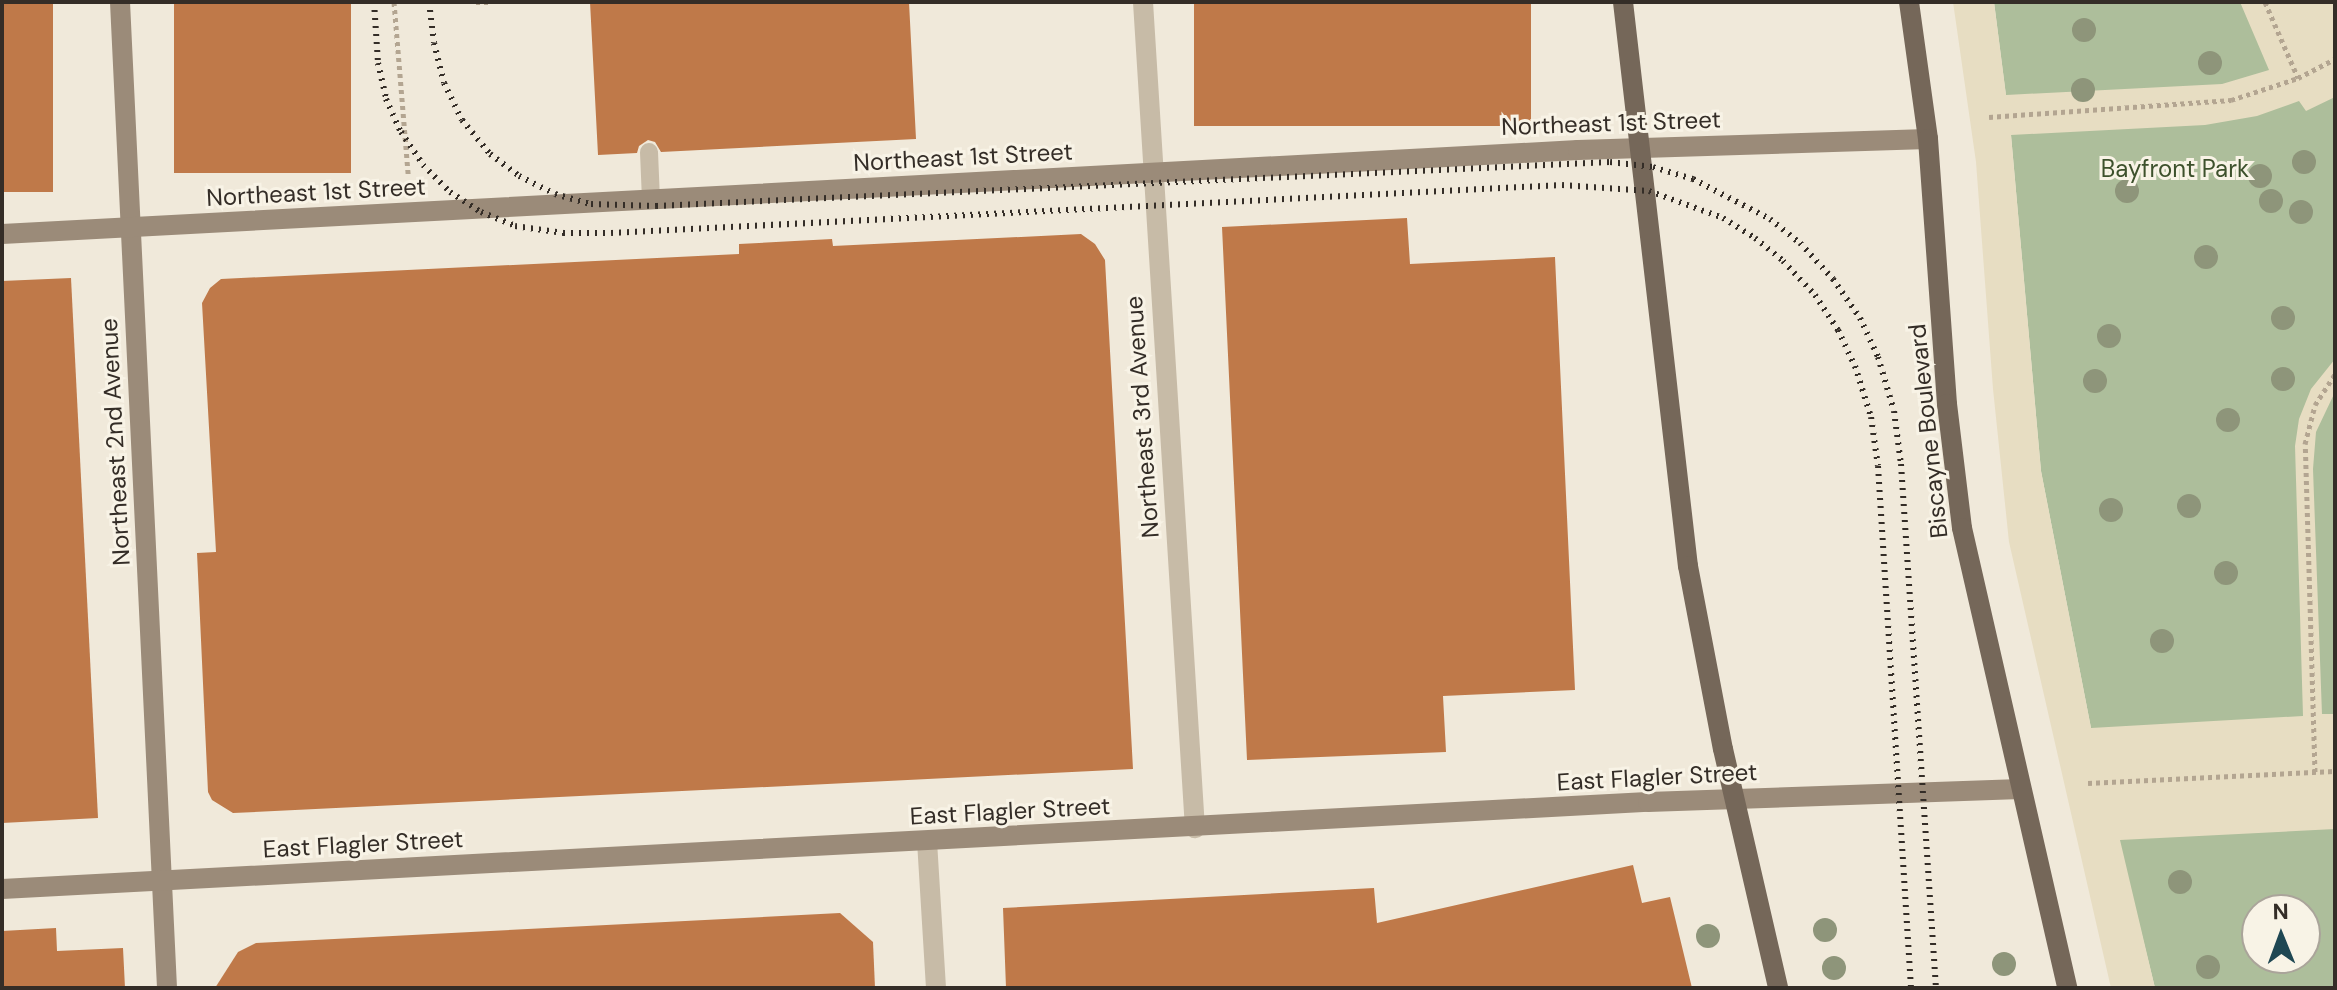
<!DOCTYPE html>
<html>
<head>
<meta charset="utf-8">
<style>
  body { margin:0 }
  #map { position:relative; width:2337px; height:990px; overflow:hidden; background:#f0e9da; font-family:"DM Sans",sans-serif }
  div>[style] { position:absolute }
  .green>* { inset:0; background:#adbe9b }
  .plaza>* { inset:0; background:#e7ddc2 }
  .building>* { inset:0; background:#bf7949; transform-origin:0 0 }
  .path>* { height:5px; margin-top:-2.5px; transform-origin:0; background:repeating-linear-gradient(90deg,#b3a591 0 4px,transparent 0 8px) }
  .service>* { height:18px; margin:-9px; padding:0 9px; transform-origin:9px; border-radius:9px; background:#c7bba7 }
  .minor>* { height:20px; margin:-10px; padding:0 10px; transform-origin:10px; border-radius:10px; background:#c7bba7 }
  .secondary>* { height:20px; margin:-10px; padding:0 10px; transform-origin:10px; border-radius:10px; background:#9b8b79 }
  .primary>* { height:20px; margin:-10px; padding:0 10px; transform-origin:10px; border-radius:10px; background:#756759 }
  .rail>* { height:6px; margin-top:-3px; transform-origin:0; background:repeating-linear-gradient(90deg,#342d27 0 2px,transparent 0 8px) }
  .trees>* { width:24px; height:24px; margin:-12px; border-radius:50%; background:#8e957a }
  span { translate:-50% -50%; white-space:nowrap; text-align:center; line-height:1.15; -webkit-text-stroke:6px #f8f3e6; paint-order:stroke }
  .street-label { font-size:24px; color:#342d27 }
  .park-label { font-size:24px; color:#3d512c }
  .frame { position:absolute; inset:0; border:4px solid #342d27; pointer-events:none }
  .north { position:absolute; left:2241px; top:894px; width:80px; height:80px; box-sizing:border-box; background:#f8f3e6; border:2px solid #aaa49a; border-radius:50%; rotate:359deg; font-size:22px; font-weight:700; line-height:32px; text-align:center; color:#342d27 }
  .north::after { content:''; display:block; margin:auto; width:28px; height:36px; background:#1f4753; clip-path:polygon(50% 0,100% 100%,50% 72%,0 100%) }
</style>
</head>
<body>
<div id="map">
  <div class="green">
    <i style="clip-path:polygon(evenodd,1994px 2px,2335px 2px,2335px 988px,2155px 988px,2091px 728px,2041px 471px,2011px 135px,1994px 2px,2257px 910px,2305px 910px,2305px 958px,2257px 958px,2257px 910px)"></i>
  </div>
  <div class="plaza">
    <i style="clip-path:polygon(1953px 2px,1994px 2px,2006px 95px,2222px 84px,2269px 70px,2240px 2px,2335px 2px,2335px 97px,2306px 111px,2299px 101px,2257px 116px,2205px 125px,2011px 135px,2041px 471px,2091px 728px,2303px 716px,2295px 446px,2299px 419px,2311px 389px,2335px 359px,2335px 392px,2316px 432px,2313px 469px,2322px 714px,2335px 714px,2335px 829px,2120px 840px,2155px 988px,2111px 988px,2009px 542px,1993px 389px,1976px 162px)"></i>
  </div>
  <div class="building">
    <i style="left:2px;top:2px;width:51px;height:190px"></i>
    <i style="left:174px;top:2px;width:177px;height:171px"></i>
    <i style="clip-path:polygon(590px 2px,909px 2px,916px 139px,661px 152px,655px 142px,648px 140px,639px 146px,637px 153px,598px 155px)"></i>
    <i style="left:1194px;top:2px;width:337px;height:124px"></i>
    <i style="clip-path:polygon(1407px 218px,1410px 264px,1555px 257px,1575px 690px,1443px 696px,1446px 752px,1247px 760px,1222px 227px)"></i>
    <i style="clip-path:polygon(1081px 234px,1095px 244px,1105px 260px,1133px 769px,233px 813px,212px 800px,208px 792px,197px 553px,216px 552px,202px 303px,210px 288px,221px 279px,739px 254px,739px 244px,832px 239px,833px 246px)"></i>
    <i style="clip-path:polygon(71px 278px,98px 818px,2px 823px,2px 281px)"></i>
    <i style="clip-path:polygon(1633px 865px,1642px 903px,1670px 897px,1692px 988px,1006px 988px,1003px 908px,1374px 888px,1377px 923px)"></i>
    <i style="clip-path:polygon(840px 913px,873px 942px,875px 988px,215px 988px,238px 952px,256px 943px)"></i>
    <i style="clip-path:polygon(56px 928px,57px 951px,123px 948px,125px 988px,2px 988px,2px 931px)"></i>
  </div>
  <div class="path">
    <i style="left:394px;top:2px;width:173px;rotate:85.3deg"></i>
    <i style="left:476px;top:2px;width:12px"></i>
    <i style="left:2265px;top:2px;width:83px;rotate:66.5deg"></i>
    <i style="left:1989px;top:117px;width:243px;rotate:-4deg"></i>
    <i style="left:2231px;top:100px;width:71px;rotate:-18.2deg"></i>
    <i style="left:2298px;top:78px;width:42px;rotate:-27.2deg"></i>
    <i style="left:2315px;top:772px;width:328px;rotate:-91.7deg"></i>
    <i style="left:2305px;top:444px;width:40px;rotate:-75.6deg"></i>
    <i style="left:2315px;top:405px;width:37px;rotate:-57deg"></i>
    <i style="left:2088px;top:783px;width:247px;rotate:-2.8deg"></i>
  </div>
  <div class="service">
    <i style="left:649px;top:152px;width:48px;rotate:87.6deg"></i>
  </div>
  <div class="minor">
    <i style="left:1143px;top:2px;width:828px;rotate:86.4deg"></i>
    <i style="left:927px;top:841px;width:147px;rotate:86.5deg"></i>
  </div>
  <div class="secondary">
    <i style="left:120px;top:2px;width:987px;rotate:87.27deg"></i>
    <i style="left:2px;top:234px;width:1578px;rotate:-3.05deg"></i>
    <i style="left:1578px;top:150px;width:350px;rotate:-1.8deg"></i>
    <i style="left:2px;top:889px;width:1648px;rotate:-3.03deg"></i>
    <i style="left:1648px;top:802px;width:373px;rotate:-2deg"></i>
  </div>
  <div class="primary">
    <i style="left:1623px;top:2px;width:568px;rotate:83.43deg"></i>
    <i style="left:1688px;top:566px;width:186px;rotate:79.2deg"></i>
    <i style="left:1723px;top:749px;width:245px;rotate:77deg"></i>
    <i style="left:1909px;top:2px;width:138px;rotate:82.1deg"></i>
    <i style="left:1928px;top:139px;width:266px;rotate:85.9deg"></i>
    <i style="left:1947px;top:404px;width:125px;rotate:83.1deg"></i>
    <i style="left:1962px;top:528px;width:472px;rotate:77.1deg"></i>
  </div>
  <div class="rail">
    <i style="left:374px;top:2px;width:61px;rotate:86.2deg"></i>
    <i style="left:378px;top:63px;width:37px;rotate:77deg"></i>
    <i style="left:386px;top:99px;width:36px;rotate:66deg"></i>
    <i style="left:401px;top:132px;width:40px;rotate:56deg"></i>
    <i style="left:423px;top:165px;width:38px;rotate:45deg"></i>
    <i style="left:450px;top:192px;width:37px;rotate:33deg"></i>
    <i style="left:481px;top:212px;width:37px;rotate:22deg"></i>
    <i style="left:515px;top:226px;width:49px;rotate:8.3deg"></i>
    <i style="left:563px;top:233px;width:48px"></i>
    <i style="left:611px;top:233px;width:952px;rotate:-2.89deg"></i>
    <i style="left:1562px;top:185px;width:87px;rotate:3.9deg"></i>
    <i style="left:1649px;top:191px;width:79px;rotate:20deg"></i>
    <i style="left:1723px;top:218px;width:38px;rotate:32deg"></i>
    <i style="left:1755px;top:238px;width:36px;rotate:39deg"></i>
    <i style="left:1783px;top:261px;width:47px;rotate:46.7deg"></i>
    <i style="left:1815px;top:295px;width:42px;rotate:56.7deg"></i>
    <i style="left:1838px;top:330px;width:40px;rotate:65deg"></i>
    <i style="left:1855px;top:366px;width:53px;rotate:72.6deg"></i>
    <i style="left:1871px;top:417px;width:49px;rotate:81.9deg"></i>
    <i style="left:1878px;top:466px;width:523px;rotate:86.38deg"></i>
    <i style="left:429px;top:2px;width:41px;rotate:83deg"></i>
    <i style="left:434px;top:43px;width:41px;rotate:76deg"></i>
    <i style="left:444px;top:83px;width:41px;rotate:64.1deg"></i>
    <i style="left:462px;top:120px;width:44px;rotate:50.5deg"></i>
    <i style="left:490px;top:154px;width:36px;rotate:37deg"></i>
    <i style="left:519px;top:176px;width:40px;rotate:26.6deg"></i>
    <i style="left:555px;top:194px;width:37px;rotate:16deg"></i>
    <i style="left:591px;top:204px;width:65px;rotate:1.8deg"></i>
    <i style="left:656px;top:206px;width:955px;rotate:-2.64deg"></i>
    <i style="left:1610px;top:162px;width:43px;rotate:6.6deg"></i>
    <i style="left:1653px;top:167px;width:42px;rotate:16.7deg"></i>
    <i style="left:1693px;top:179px;width:87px;rotate:27.5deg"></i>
    <i style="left:1770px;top:219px;width:38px;rotate:39deg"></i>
    <i style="left:1800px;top:243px;width:49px;rotate:47.5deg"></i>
    <i style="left:1833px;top:279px;width:47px;rotate:55.3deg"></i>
    <i style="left:1860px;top:318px;width:43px;rotate:65.2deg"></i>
    <i style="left:1878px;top:357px;width:56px;rotate:73.5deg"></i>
    <i style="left:1894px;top:411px;width:53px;rotate:82.5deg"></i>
    <i style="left:1901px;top:464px;width:525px;rotate:86.18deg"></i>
  </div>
  <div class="trees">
    <i style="left:2084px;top:30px"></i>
    <i style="left:2210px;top:63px"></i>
    <i style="left:2083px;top:90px"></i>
    <i style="left:2304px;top:162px"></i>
    <i style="left:2260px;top:176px"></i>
    <i style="left:2127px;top:191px"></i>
    <i style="left:2271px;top:201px"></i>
    <i style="left:2301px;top:212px"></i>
    <i style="left:2206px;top:257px"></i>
    <i style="left:2283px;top:318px"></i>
    <i style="left:2109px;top:336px"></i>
    <i style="left:2283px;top:379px"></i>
    <i style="left:2095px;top:381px"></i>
    <i style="left:2228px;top:420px"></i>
    <i style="left:2189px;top:506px"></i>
    <i style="left:2111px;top:510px"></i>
    <i style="left:2226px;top:573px"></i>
    <i style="left:2162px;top:641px"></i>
    <i style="left:2180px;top:882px"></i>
    <i style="left:1825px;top:930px"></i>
    <i style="left:1708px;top:936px"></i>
    <i style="left:2004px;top:964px"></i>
    <i style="left:2208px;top:967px"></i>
    <i style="left:1834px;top:968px"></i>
  </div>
  <div class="street-label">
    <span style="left:1611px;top:123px;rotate:-2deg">Northeast 1st Street</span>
    <span style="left:963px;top:157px;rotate:-3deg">Northeast 1st Street</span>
    <span style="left:316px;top:192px;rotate:-3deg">Northeast 1st Street</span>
    <span style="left:1142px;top:417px;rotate:-94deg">Northeast 3rd Avenue</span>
    <span style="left:1928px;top:431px;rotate:-96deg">Biscayne Boulevard</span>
    <span style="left:115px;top:442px;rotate:-93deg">Northeast 2nd Avenue</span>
    <span style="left:1657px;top:777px;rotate:-3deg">East Flagler Street</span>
    <span style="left:1010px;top:811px;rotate:-3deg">East Flagler Street</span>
    <span style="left:363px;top:844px;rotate:-3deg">East Flagler Street</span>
  </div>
  <div class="park-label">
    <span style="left:2175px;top:169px">Bayfront Park</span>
  </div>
  <div class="frame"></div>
  <div class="north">N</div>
</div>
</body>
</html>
